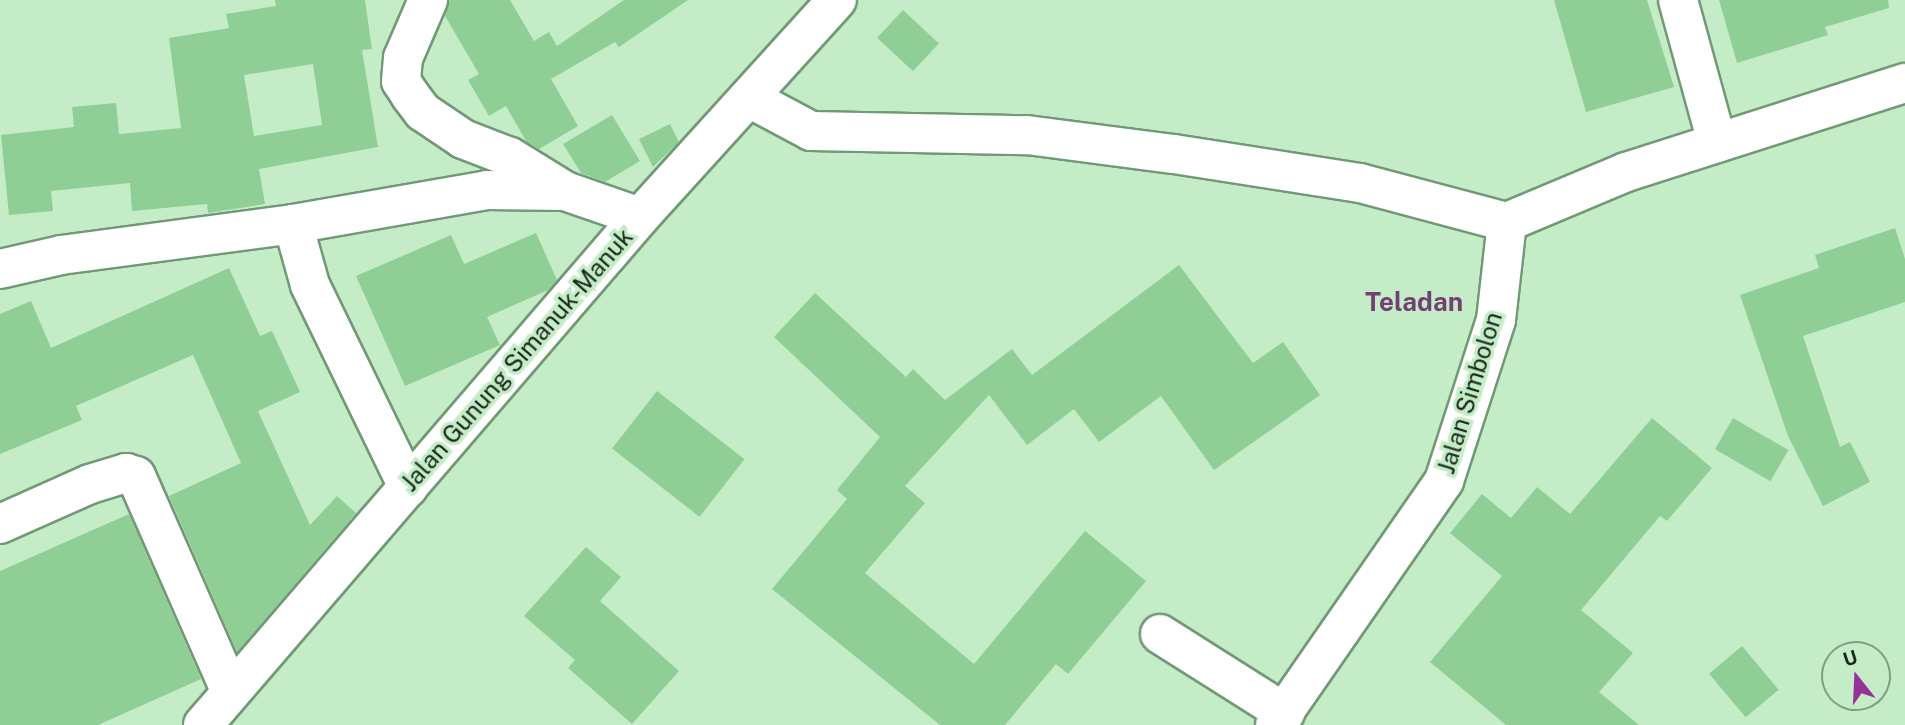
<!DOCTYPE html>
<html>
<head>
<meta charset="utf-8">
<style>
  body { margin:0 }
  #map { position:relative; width:1905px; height:725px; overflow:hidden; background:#c4edc7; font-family:"Public Sans",sans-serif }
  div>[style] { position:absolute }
  .building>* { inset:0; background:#8fcf95; transform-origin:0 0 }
  .roads { filter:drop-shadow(2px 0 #729975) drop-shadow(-2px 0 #729975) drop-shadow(0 2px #729975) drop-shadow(0 -2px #729975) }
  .minor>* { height:38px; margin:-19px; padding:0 19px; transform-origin:19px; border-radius:19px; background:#fff }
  span { translate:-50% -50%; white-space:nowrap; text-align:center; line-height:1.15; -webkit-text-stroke:7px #c4edc7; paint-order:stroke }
  .street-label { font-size:24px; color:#172719 }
  .neighbourhood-label { font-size:26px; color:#734073; font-weight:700 }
  .north { position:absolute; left:1821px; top:641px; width:70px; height:70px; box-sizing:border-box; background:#c4edc7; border:2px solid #7f9e81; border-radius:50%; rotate:342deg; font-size:19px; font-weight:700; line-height:28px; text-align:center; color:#172719 }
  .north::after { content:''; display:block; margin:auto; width:24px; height:32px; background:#953197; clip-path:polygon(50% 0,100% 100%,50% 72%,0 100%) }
</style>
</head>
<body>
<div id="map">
  <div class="building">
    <i style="clip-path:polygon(evenodd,275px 0,365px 0,372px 49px,362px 50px,378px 147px,259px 169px,265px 204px,208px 213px,207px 204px,132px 211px,130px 183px,51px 191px,53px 211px,9px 215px,1px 135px,74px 127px,72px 107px,116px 103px,119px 134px,181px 128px,169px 38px,229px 28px,226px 14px,276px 6px,275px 0,313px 64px,322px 125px,254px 136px,244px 75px,313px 64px)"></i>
    <i style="clip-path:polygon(449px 0,510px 0,534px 41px,549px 32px,557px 46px,624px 0,688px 0,619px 47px,615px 42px,551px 79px,578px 126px,539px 149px,526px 141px,506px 106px,489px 116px,468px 80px,479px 74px,445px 16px)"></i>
    <i style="clip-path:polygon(1554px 0,1647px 0,1674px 87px,1586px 112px)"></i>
    <i style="clip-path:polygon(1719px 0,1888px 0,1889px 8px,1825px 27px,1828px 35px,1737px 63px)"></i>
    <i style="left:903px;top:10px;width:49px;height:38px;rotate:43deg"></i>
    <i style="clip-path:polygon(612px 115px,640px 161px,605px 182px,581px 173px,563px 144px)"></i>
    <i style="clip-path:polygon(670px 124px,679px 142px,653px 167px,639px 139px)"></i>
    <i style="clip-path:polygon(1895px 228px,1905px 259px,1905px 302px,1803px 336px,1840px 447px,1850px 442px,1870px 482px,1823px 506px,1788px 436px,1740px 295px,1819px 268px,1815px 255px)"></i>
    <i style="clip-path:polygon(536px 233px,557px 280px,548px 290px,487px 317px,500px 345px,405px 386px,356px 276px,451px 235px,464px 264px)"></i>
    <i style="clip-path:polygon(1179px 265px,1253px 363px,1283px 342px,1320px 395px,1214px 470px,1161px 396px,1099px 442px,1074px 409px,1027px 445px,989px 395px,905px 486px,925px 503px,865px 573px,974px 664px,1085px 531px,1146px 581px,1068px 674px,1056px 664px,1005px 725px,940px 725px,772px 589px,847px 499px,837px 490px,880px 437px,774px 337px,815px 293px,906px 377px,913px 369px,945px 400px,1012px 349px,1032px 375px)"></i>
    <i style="clip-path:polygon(229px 268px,260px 336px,272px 331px,300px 392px,258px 411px,310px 525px,337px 496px,356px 513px,237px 652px,169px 496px,241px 463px,193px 355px,76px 406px,82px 420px,0 454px,0 314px,31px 301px,51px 348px)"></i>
    <i style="left:657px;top:391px;width:111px;height:73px;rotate:38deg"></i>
    <i style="clip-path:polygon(1652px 418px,1712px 468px,1667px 521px,1660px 516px,1581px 610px,1633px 653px,1599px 692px,1639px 725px,1506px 725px,1430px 662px,1502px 576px,1450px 533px,1482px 494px,1511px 518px,1537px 487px,1570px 514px)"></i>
    <i style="left:1733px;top:418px;width:64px;height:36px;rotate:30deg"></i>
    <i style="clip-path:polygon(129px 514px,201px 679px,98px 725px,0 725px,0 571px)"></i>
    <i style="clip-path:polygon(586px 547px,621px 577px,600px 601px,679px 671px,632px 724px,568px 668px,575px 660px,524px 616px)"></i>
    <i style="left:1742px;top:646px;width:57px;height:43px;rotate:50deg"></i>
  </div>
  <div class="roads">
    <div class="minor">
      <i style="left:428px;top:0;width:63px;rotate:113.3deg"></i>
      <i style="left:403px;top:58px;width:23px;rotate:95deg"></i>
      <i style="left:401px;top:81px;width:17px;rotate:57deg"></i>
      <i style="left:410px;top:95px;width:21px;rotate:53deg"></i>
      <i style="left:423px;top:112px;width:48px;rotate:34deg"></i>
      <i style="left:463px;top:139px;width:50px;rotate:21deg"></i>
      <i style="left:510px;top:157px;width:65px;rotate:31.7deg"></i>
      <i style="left:1678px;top:0;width:148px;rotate:74.7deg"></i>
      <i style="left:751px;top:99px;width:68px;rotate:28.1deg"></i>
      <i style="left:811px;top:131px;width:216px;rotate:1.1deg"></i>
      <i style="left:1027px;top:135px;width:148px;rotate:7.4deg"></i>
      <i style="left:1174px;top:154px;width:188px;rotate:8.9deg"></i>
      <i style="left:1360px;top:183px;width:152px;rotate:14.9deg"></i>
      <i style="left:293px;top:224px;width:63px;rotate:74.4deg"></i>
      <i style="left:310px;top:285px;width:225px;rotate:64.1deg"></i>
      <i style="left:0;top:269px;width:63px;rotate:-12.9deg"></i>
      <i style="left:61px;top:255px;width:234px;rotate:-7.6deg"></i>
      <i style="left:293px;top:224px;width:197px;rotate:-9.9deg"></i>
      <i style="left:487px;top:190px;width:78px;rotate:0.7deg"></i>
      <i style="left:565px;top:191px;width:79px;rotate:19.1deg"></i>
      <i style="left:0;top:524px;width:98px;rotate:-24deg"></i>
      <i style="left:90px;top:484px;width:38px;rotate:-17deg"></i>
      <i style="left:126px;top:473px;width:10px;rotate:17deg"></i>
      <i style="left:136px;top:476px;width:236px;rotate:66.3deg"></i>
      <i style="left:1160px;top:634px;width:148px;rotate:32.3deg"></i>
      <i style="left:203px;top:725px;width:670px;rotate:-49.3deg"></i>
      <i style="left:640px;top:217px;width:293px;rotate:-47.8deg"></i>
      <i style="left:1275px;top:725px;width:297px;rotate:-55.3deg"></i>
      <i style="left:1444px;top:481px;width:169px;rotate:-72.1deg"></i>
      <i style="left:1496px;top:320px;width:99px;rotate:-83.6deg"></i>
      <i style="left:1507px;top:222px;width:129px;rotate:-22.8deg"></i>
      <i style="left:1626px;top:172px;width:293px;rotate:-17.7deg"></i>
    </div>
  </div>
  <div class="street-label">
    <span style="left:517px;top:360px;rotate:-49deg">Jalan Gunung Simanuk-Manuk</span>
    <span style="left:1470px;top:393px;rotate:-73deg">Jalan Simbolon</span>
  </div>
  <div class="neighbourhood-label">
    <span style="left:1414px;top:302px">Teladan</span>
  </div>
  <div class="north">U</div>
</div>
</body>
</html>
